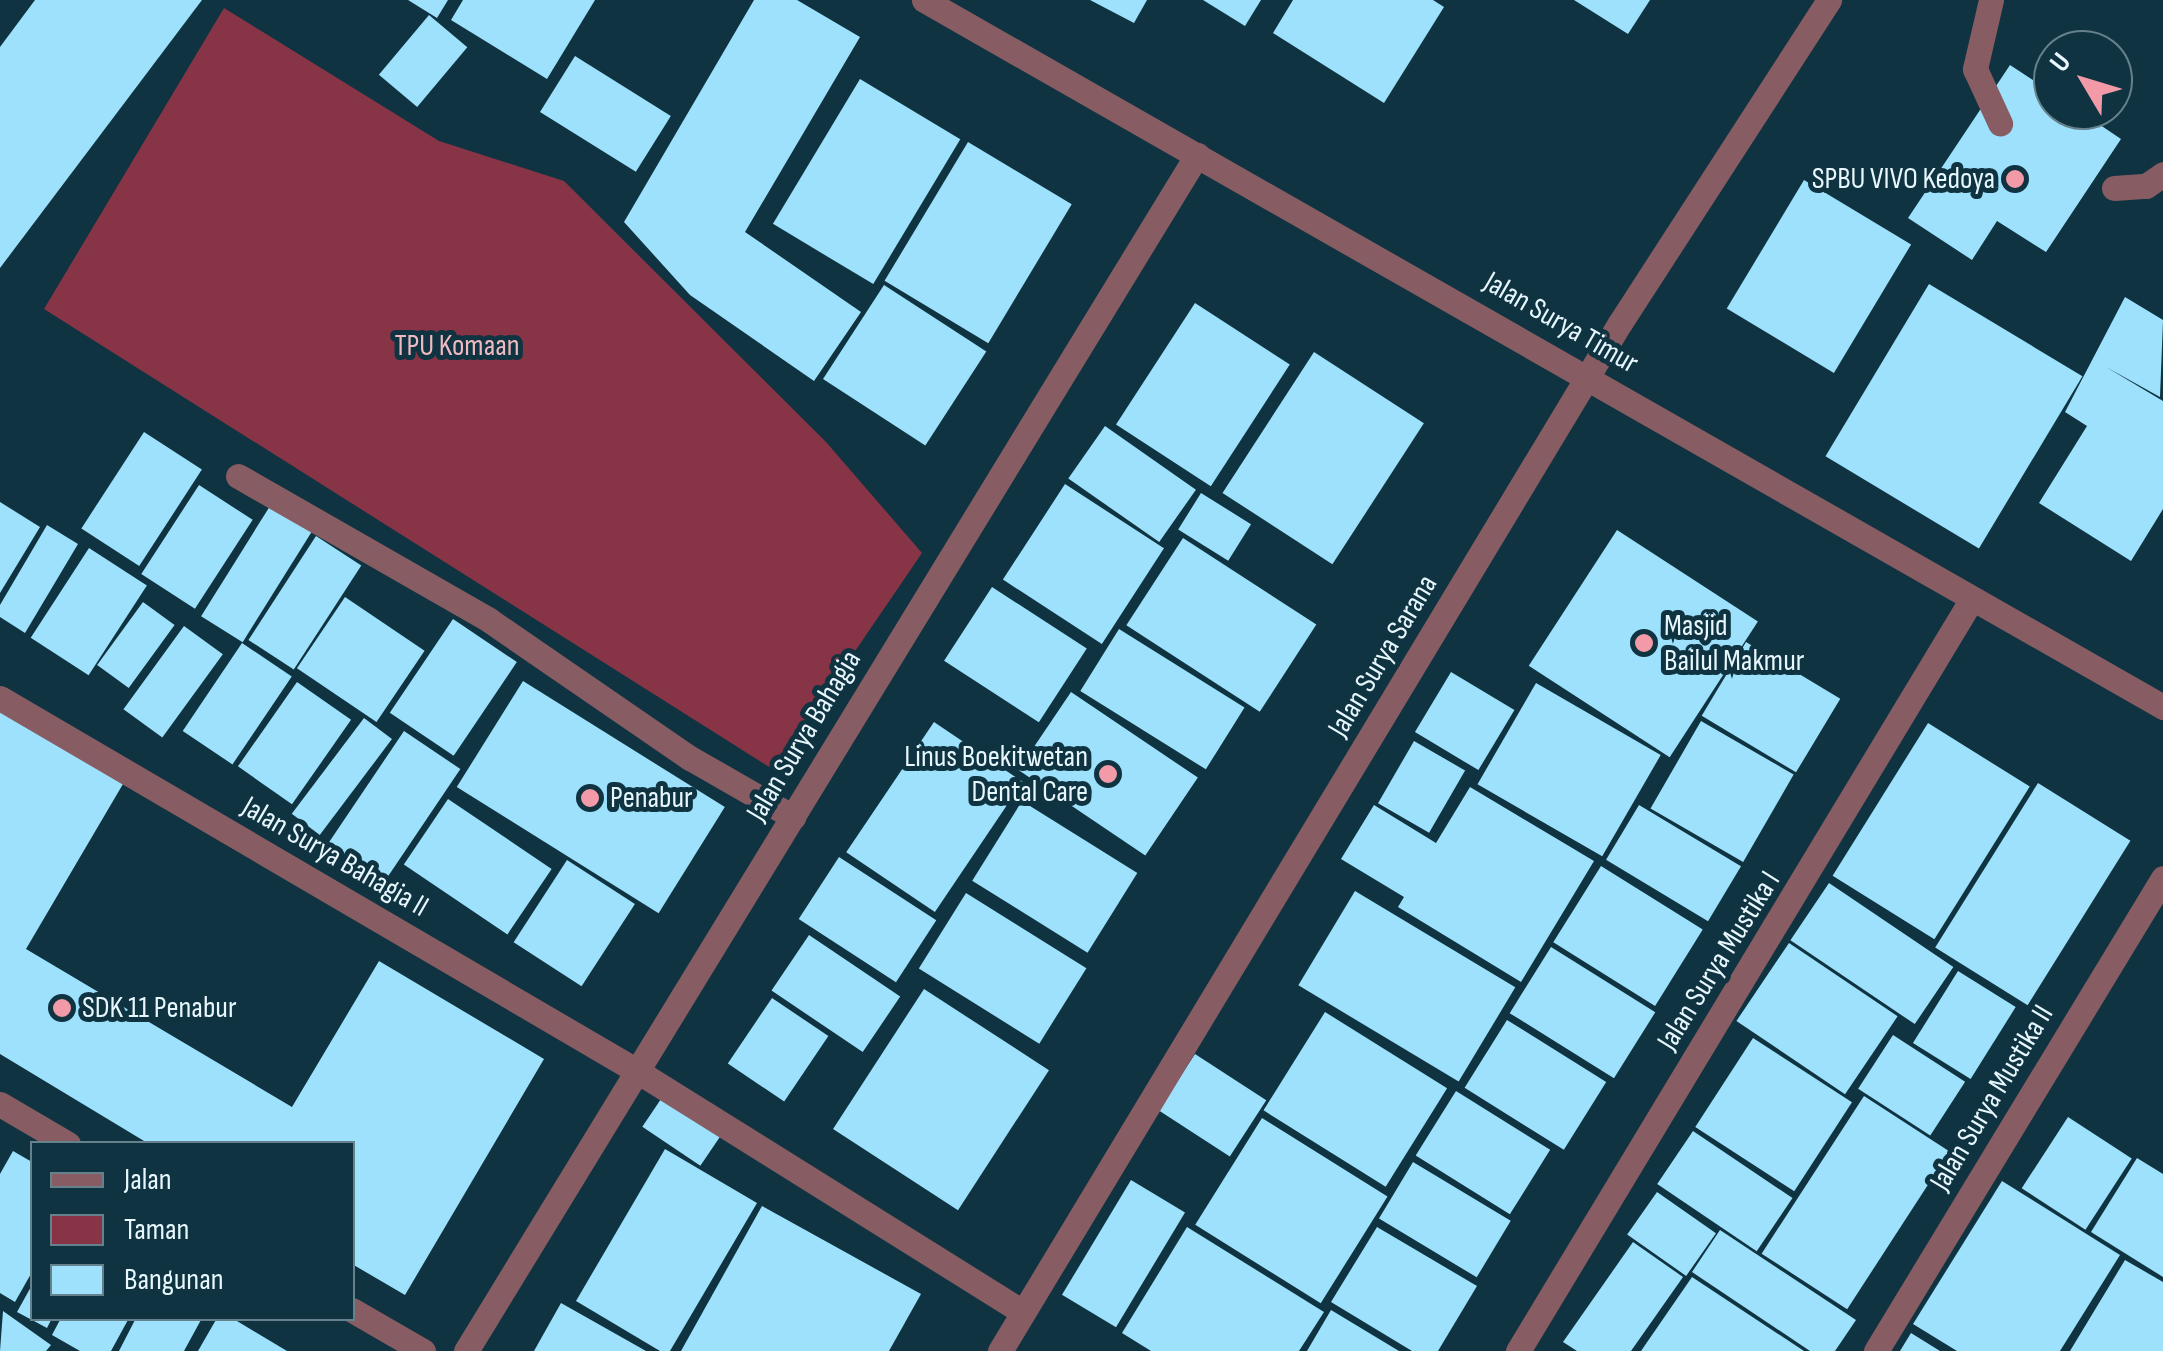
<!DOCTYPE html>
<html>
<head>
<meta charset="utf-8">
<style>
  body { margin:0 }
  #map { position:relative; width:2163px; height:1351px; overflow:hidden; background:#0f3340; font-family:"Sofia Sans Condensed",sans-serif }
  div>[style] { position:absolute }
  .green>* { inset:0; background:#883447 }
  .building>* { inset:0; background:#9ee1fc; transform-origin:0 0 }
  .service>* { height:25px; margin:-12.5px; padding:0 12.5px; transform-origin:12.5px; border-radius:12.5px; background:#885c63 }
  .minor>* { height:25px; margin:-12.5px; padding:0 12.5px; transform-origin:12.5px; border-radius:12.5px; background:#885c63 }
  .dots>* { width:28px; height:28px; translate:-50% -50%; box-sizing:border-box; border:5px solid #0f3340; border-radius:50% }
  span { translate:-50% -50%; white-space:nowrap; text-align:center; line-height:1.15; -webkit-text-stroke:10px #0f3340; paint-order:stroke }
  .poi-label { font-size:30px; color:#e7f7fd }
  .right { translate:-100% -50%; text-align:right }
  .left { translate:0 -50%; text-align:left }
  .street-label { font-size:30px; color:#e7f7fd }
  .park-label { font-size:30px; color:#f0bac1 }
  .legend { position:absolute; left:30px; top:1141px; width:325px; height:180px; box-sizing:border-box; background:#0f3340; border:2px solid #65818c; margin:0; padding:12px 18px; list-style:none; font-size:30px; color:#e7f7fd }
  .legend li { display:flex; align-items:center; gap:20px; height:50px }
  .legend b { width:50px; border:2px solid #65818c }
  .north { position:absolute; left:2033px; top:30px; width:100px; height:100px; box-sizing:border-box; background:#0f3340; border:2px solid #65818c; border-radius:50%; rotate:308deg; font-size:28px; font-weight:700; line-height:40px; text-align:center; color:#e7f7fd }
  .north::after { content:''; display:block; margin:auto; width:35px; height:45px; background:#f39aa8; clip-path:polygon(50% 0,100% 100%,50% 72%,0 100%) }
</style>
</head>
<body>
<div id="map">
  <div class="green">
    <i style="clip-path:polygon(224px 8px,439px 141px,564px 181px,826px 442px,922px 553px,774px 770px,44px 309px)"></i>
  </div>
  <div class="building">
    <i style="clip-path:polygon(35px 0,202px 0,0 268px,0 47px)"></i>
    <i style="clip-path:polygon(408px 0,448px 0,437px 18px)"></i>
    <i style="clip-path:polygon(463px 0,595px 0,547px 79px,451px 20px)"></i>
    <i style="clip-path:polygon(754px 0,797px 0,860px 37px,745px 232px,861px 312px,814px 381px,690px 295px,624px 222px)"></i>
    <i style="clip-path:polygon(1090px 0,1147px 0,1134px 23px)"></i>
    <i style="clip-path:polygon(1203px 0,1261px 0,1245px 26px)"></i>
    <i style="clip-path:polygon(1293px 0,1433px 0,1444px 7px,1384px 103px,1273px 33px)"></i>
    <i style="clip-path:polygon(1574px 0,1650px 0,1628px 34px)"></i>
    <i style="left:429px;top:15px;width:50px;height:78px;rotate:40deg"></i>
    <i style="left:575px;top:56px;width:113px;height:66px;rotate:32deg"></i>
    <i style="clip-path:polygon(2010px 65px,2053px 93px,2053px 110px,2078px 110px,2121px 139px,2046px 252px,1997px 221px,1972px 260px,1908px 218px)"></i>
    <i style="left:860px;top:79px;width:117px;height:169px;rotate:31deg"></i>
    <i style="left:968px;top:142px;width:121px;height:162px;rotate:31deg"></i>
    <i style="left:1804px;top:180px;width:125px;height:150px;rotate:31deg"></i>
    <i style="left:1929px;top:284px;width:179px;height:201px;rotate:31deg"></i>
    <i style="left:884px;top:285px;width:122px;height:112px;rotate:33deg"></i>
    <i style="clip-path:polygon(2125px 297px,2163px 320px,2160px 397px,2106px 367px,2163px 401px,2163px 509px,2131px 561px,2039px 503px,2087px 426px,2065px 412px)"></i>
    <i style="left:1195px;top:303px;width:113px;height:145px;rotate:33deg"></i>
    <i style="left:1314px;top:352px;width:131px;height:168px;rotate:33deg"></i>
    <i style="left:1105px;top:426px;width:111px;height:64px;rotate:35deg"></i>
    <i style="left:144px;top:432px;width:69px;height:115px;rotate:33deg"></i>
    <i style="left:1065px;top:484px;width:118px;height:114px;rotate:33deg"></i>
    <i style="left:199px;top:485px;width:64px;height:106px;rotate:33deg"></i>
    <i style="left:1201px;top:493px;width:59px;height:43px;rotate:32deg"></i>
    <i style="clip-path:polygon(0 502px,40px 527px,0 593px)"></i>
    <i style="left:270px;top:506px;width:49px;height:130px;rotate:32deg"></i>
    <i style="clip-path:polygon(47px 525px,78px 544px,25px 633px,0 617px,0 605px)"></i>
    <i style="left:1617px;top:530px;width:168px;height:162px;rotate:33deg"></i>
    <i style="left:316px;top:536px;width:54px;height:124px;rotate:33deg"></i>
    <i style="left:1183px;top:538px;width:159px;height:104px;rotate:33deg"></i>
    <i style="left:89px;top:548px;width:69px;height:107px;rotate:33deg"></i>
    <i style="left:992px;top:587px;width:113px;height:88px;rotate:33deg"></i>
    <i style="left:345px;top:597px;width:96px;height:86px;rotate:34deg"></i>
    <i style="left:143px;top:602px;width:39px;height:78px;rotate:36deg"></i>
    <i style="left:453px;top:619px;width:77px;height:113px;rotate:34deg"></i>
    <i style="left:184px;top:626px;width:48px;height:103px;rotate:36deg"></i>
    <i style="left:1119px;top:629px;width:148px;height:73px;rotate:32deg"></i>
    <i style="left:1746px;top:642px;width:110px;height:86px;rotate:31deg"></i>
    <i style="left:242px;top:643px;width:60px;height:106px;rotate:34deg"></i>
    <i style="left:1451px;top:672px;width:74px;height:70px;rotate:31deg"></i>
    <i style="left:523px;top:681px;width:238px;height:125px;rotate:32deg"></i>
    <i style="left:297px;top:682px;width:66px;height:103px;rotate:35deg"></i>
    <i style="left:1536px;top:683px;width:144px;height:117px;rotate:30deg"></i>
    <i style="left:1071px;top:692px;width:153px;height:94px;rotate:34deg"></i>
    <i style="clip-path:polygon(0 711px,123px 784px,26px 949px,292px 1107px,379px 961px,544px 1059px,405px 1295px,352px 1264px,352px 1144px,149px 1144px,0 1054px)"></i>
    <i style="left:364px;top:718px;width:35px;height:120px;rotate:37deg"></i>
    <i style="left:1701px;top:721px;width:107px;height:101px;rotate:30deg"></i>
    <i style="left:934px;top:722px;width:107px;height:157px;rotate:34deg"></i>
    <i style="left:1928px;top:723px;width:120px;height:180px;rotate:32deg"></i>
    <i style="left:404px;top:731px;width:68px;height:135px;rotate:34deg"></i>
    <i style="left:1414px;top:741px;width:59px;height:72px;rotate:30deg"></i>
    <i style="left:2038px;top:783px;width:109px;height:194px;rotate:32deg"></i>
    <i style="clip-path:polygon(1470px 787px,1594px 861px,1521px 982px,1398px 907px,1404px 897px,1341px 859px,1374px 805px,1436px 843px)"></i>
    <i style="left:448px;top:799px;width:125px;height:79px;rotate:34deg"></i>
    <i style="left:1022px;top:801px;width:136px;height:94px;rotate:32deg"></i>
    <i style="left:1639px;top:805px;width:119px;height:64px;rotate:31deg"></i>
    <i style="left:839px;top:857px;width:116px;height:74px;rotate:33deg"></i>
    <i style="left:567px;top:860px;width:81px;height:98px;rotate:33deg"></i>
    <i style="left:1601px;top:866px;width:120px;height:90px;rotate:32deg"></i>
    <i style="left:1829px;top:883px;width:150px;height:69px;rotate:34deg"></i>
    <i style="left:1355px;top:891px;width:187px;height:110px;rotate:31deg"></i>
    <i style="left:966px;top:893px;width:142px;height:89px;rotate:32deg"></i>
    <i style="left:809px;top:935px;width:110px;height:67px;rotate:34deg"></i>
    <i style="left:1789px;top:943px;width:131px;height:94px;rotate:34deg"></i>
    <i style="left:1551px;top:947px;width:123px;height:78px;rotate:32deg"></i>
    <i style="left:1958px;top:971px;width:68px;height:85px;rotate:32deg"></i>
    <i style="left:924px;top:989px;width:149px;height:167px;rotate:33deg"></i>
    <i style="left:772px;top:998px;width:68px;height:79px;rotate:34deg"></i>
    <i style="left:1325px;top:1012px;width:144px;height:116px;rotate:32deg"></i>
    <i style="left:1507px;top:1020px;width:117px;height:80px;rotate:32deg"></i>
    <i style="left:1893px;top:1035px;width:86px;height:64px;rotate:33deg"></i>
    <i style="left:1753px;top:1038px;width:118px;height:106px;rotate:33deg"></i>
    <i style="left:1195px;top:1054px;width:85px;height:67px;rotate:33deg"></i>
    <i style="left:1456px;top:1091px;width:111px;height:76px;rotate:32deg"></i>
    <i style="left:663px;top:1096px;width:70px;height:37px;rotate:34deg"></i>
    <i style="left:1864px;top:1096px;width:102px;height:188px;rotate:33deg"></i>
    <i style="left:2068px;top:1117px;width:76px;height:85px;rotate:33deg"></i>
    <i style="left:1262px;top:1118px;width:148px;height:126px;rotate:32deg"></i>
    <i style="left:1693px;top:1131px;width:120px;height:64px;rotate:34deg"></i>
    <i style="clip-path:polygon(665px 1149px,757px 1203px,670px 1351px,660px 1351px,576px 1301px)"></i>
    <i style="clip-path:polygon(13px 1151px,32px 1162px,32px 1272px,15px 1302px,0 1293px,0 1174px)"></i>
    <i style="clip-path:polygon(2137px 1158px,2163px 1174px,2163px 1277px,2091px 1232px)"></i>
    <i style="left:1413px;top:1162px;width:114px;height:66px;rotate:31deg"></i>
    <i style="left:1131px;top:1180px;width:63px;height:134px;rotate:31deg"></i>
    <i style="clip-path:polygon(2002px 1181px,2120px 1255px,2060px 1351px,1957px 1351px,1913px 1324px)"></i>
    <i style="left:1657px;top:1192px;width:72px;height:52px;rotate:35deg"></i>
    <i style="clip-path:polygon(762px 1206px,921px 1294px,889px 1351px,681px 1351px)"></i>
    <i style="clip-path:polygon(1187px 1227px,1324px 1312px,1299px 1351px,1151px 1351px,1122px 1333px)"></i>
    <i style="clip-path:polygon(1377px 1227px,1477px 1286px,1438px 1351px,1412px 1351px,1331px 1302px)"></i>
    <i style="clip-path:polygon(1720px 1230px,1856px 1320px,1835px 1351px,1810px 1351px,1692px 1272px)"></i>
    <i style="clip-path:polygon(1633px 1242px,1683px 1277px,1631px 1351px,1577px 1351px,1563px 1342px)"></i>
    <i style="clip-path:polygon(2125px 1260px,2163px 1282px,2163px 1351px,2070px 1351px)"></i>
    <i style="clip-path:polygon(1692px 1277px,1804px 1351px,1641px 1351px)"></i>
    <i style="clip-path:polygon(32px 1285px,32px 1318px,52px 1318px,47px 1328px,17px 1312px)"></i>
    <i style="clip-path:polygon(561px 1303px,646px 1351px,534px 1351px)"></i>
    <i style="clip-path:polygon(1331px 1310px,1399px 1351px,1307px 1351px)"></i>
    <i style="clip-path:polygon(3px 1311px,51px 1345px,46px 1351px,0 1351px)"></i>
    <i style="clip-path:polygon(61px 1318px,129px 1318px,111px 1351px,80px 1351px,52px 1335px)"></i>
    <i style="clip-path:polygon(136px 1318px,202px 1318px,184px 1351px,119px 1351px)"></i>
    <i style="clip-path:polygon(217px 1318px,232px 1318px,287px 1351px,198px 1351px)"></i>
    <i style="clip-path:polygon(1911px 1333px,1940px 1351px,1900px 1351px)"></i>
  </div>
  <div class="service">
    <i style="left:1991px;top:0;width:71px;rotate:103.1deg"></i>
    <i style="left:1975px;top:69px;width:60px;rotate:65.2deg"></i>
    <i style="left:2114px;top:188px;width:32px;rotate:-4deg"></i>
    <i style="left:2146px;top:186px;width:21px;rotate:-35deg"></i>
  </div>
  <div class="minor">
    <i style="left:924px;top:0;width:1427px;rotate:29.71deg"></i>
    <i style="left:238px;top:476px;width:289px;rotate:29.8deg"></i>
    <i style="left:489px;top:620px;width:244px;rotate:34.5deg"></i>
    <i style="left:690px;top:758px;width:119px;rotate:29.8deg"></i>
    <i style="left:0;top:698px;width:738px;rotate:30.35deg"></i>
    <i style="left:637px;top:1071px;width:455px;rotate:32deg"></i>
    <i style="left:0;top:1104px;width:79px;rotate:30.5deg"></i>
    <i style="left:352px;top:1310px;width:82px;rotate:30deg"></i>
    <i style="left:466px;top:1351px;width:1402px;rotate:-58.57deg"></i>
    <i style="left:1000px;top:1351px;width:1200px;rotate:-58.91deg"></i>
    <i style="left:1620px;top:323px;width:385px;rotate:-57.1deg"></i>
    <i style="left:1518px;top:1351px;width:875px;rotate:-58.89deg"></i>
    <i style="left:1876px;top:1351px;width:553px;rotate:-58.75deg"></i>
  </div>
  <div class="dots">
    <i style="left:2015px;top:179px;background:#f39aa8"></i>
    <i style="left:1644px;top:643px;background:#f39aa8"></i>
    <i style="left:1108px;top:774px;background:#f39aa8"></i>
    <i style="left:590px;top:798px;background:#f39aa8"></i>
    <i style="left:62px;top:1008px;background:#f39aa8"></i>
  </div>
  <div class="poi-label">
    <span class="right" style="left:1995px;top:179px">SPBU VIVO Kedoya</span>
    <span class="left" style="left:1664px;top:643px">Masjid<br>Bailul Makmur</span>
    <span class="right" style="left:1088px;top:774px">Linus Boekitwetan<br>Dental Care</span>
    <span class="left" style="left:610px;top:798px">Penabur</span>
    <span class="left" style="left:82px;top:1008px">SDK 11 Penabur</span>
  </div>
  <div class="street-label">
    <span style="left:1561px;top:323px;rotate:30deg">Jalan Surya Timur</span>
    <span style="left:1383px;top:656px;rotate:-59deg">Jalan Surya Sarana</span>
    <span style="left:804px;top:736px;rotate:-59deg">Jalan Surya Bahagia</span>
    <span style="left:335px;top:857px;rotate:30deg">Jalan Surya Bahagia II</span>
    <span style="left:1719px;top:961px;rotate:-58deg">Jalan Surya Mustika I</span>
    <span style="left:1992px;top:1098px;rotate:-59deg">Jalan Surya Mustika II</span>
  </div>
  <div class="park-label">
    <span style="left:457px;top:346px">TPU Komaan</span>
  </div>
  <ul class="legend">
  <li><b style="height:12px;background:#885c63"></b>Jalan</li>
  <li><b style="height:28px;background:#883447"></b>Taman</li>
  <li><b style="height:28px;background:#9ee1fc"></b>Bangunan</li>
  </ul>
  <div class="north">U</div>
</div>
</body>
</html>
